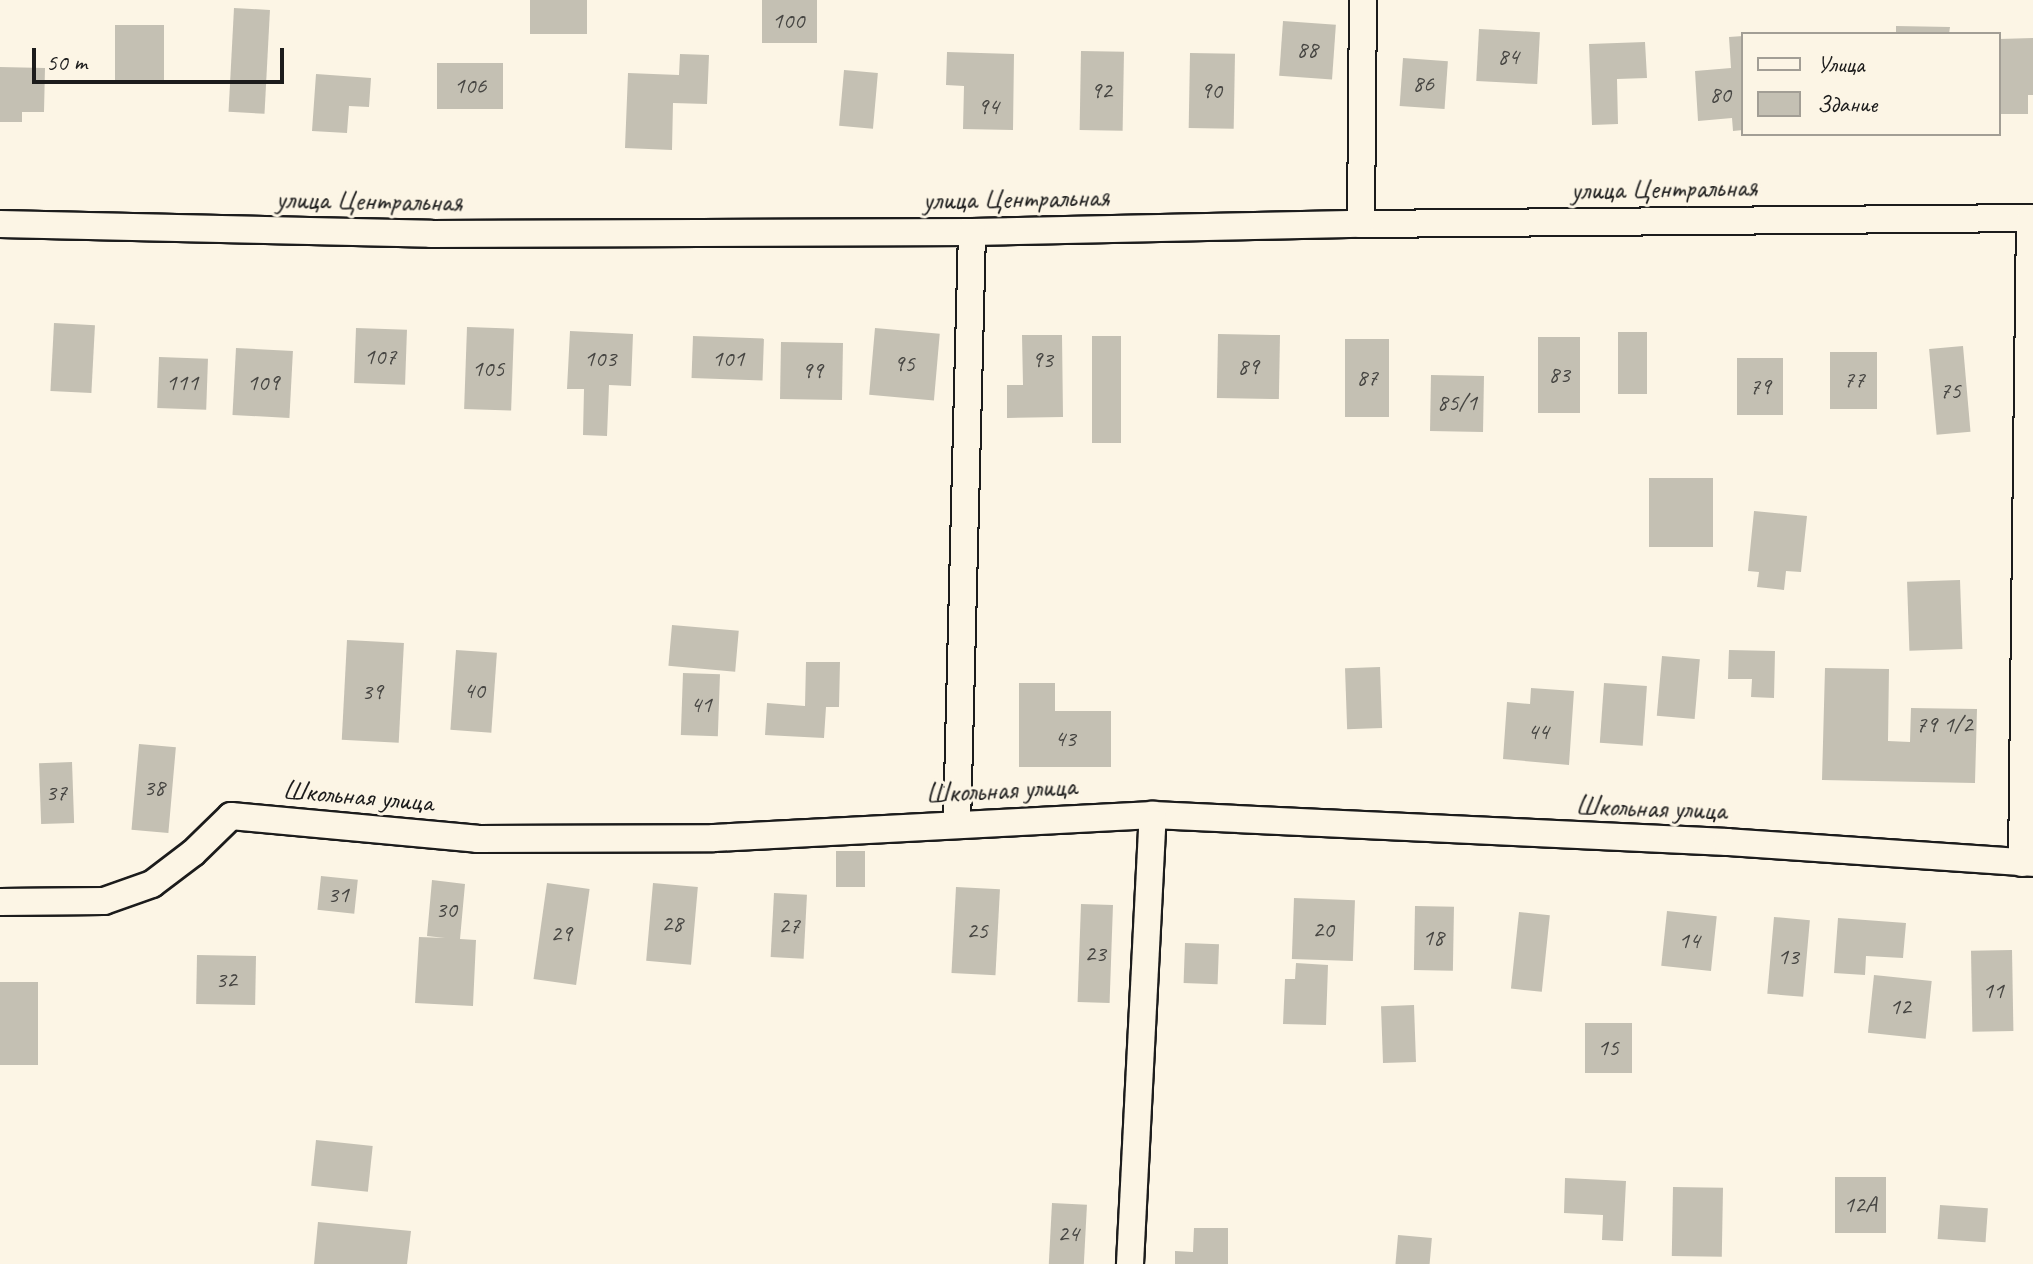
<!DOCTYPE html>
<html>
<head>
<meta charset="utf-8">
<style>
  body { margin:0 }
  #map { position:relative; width:2033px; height:1264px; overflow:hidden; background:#fcf5e5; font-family:Caveat,sans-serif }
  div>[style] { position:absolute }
  .building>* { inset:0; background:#c4c0b3; transform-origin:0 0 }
  .roads { filter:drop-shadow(2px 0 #1c1c1c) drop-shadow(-2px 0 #1c1c1c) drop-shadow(0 2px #1c1c1c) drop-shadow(0 -2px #1c1c1c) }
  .street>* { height:26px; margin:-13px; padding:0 13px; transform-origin:13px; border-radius:13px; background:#fcf5e5 }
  span { translate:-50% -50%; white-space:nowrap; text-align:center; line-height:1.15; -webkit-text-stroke:6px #fcf5e5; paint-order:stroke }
  .number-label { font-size:24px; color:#464542 }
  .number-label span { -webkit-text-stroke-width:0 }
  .street-label { font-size:28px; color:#1c1c1c }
  .legend { position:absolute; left:1741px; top:32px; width:260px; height:104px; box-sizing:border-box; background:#fcf5e5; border:2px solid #a29e95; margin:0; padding:10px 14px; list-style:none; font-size:24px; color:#1c1c1c }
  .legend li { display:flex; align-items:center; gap:16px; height:40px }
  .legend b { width:40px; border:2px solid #a29e95 }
  .scale { position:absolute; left:32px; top:48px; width:252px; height:36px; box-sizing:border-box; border:4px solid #1c1c1c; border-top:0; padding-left:10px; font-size:24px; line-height:28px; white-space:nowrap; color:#1c1c1c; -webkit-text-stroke:6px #fcf5e5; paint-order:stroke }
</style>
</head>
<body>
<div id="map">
  <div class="building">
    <i style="left:530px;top:0;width:57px;height:34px"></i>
    <i style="left:762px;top:0;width:55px;height:43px"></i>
    <i style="left:234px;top:8px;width:36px;height:104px;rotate:3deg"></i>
    <i style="left:1283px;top:21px;width:53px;height:55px;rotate:4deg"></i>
    <i style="left:115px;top:25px;width:49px;height:55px"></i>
    <i style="clip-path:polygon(1896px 26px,1950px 27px,1949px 34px,1896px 34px)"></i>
    <i style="left:1479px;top:29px;width:61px;height:52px;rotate:3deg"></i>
    <i style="clip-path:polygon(1743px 36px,1743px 130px,1733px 131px,1732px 118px,1698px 121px,1695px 71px,1731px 68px,1729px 37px)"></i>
    <i style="clip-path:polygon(2033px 38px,2033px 95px,2028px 95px,2028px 114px,1999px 114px,1999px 39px)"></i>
    <i style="clip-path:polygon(1645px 42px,1647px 78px,1617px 79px,1618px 124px,1592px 125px,1589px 44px)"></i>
    <i style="left:1081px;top:51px;width:43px;height:79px;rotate:1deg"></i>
    <i style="clip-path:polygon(947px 52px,1014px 54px,1013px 130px,963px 129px,964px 86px,946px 85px)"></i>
    <i style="left:1190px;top:53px;width:45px;height:75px;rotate:1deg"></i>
    <i style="clip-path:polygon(680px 54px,709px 55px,707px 104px,673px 103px,672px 150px,625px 148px,628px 73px,679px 75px)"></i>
    <i style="left:1403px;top:58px;width:45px;height:48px;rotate:4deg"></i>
    <i style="left:437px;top:63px;width:66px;height:46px"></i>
    <i style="clip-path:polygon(0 67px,45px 68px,44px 112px,22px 112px,22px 122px,0 122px)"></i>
    <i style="left:844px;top:70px;width:34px;height:56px;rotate:5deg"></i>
    <i style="clip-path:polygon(316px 74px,371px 78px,369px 107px,349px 106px,347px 133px,312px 131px)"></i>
    <i style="left:54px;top:323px;width:41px;height:68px;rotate:3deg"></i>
    <i style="left:467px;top:327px;width:47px;height:82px;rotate:2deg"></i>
    <i style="left:356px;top:328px;width:51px;height:55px;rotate:2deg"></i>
    <i style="left:875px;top:328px;width:65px;height:67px;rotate:5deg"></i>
    <i style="clip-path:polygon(570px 331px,633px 334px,631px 386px,609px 385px,607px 436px,583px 435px,584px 389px,567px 389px)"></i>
    <i style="left:1618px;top:332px;width:29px;height:62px"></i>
    <i style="left:1218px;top:334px;width:62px;height:64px;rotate:1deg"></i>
    <i style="clip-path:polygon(1022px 335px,1062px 335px,1063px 417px,1007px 418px,1007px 385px,1023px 385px)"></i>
    <i style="left:693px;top:336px;width:71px;height:42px;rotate:2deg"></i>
    <i style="left:1092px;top:336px;width:29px;height:107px"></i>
    <i style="left:1538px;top:337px;width:42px;height:76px"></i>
    <i style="left:1345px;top:339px;width:44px;height:78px"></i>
    <i style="left:781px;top:342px;width:62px;height:57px;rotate:1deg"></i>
    <i style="left:1963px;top:346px;width:86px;height:34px;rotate:85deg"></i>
    <i style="left:236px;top:348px;width:57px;height:67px;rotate:3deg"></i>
    <i style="left:1830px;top:352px;width:47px;height:57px"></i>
    <i style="left:159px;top:357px;width:49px;height:51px;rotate:2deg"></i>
    <i style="left:1783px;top:358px;width:57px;height:46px;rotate:90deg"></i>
    <i style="left:1431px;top:375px;width:53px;height:56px;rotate:1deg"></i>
    <i style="left:1649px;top:478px;width:64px;height:69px"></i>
    <i style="clip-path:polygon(1754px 511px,1807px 516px,1801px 572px,1786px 571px,1784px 590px,1757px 587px,1759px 572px,1748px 571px)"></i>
    <i style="left:1960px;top:580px;width:69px;height:53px;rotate:88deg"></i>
    <i style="left:672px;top:625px;width:67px;height:41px;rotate:5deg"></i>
    <i style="left:347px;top:640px;width:57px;height:100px;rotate:3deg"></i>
    <i style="left:456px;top:650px;width:41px;height:80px;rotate:4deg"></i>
    <i style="clip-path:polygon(1729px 650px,1775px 651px,1774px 698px,1751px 697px,1752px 679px,1728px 679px)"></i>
    <i style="left:1662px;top:656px;width:38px;height:60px;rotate:5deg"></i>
    <i style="clip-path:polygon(806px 662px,840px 662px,839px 707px,826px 707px,824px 738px,765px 735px,767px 703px,805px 706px)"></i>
    <i style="left:1380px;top:667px;width:61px;height:35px;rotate:88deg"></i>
    <i style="clip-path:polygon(1825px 668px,1889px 669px,1888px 741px,1910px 742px,1911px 708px,1977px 709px,1975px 783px,1822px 780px)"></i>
    <i style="left:683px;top:673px;width:37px;height:62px;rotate:2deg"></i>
    <i style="clip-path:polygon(1019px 683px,1055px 683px,1055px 711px,1111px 711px,1111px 767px,1019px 767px)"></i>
    <i style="left:1604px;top:683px;width:43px;height:60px;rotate:4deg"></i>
    <i style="clip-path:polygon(1531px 688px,1574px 691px,1569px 765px,1503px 759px,1507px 702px,1530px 704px)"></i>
    <i style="left:139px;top:744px;width:37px;height:86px;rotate:5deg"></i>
    <i style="left:72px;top:762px;width:61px;height:33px;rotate:88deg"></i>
    <i style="left:836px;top:851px;width:29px;height:36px"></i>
    <i style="left:321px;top:876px;width:37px;height:34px;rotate:6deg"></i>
    <i style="clip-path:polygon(432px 880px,465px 884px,460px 939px,476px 940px,473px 1006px,415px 1003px,419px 937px,445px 938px,427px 936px)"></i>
    <i style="left:547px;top:883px;width:43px;height:97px;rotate:8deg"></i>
    <i style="left:653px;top:883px;width:45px;height:78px;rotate:5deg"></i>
    <i style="left:956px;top:887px;width:44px;height:86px;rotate:3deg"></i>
    <i style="left:774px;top:893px;width:33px;height:64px;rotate:3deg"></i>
    <i style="left:1294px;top:898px;width:61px;height:61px;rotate:2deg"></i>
    <i style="left:1081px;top:904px;width:32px;height:98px;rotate:2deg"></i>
    <i style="left:1415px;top:906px;width:39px;height:64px;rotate:1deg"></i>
    <i style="left:1667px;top:911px;width:50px;height:55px;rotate:6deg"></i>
    <i style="left:1519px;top:912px;width:31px;height:77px;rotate:6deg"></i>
    <i style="left:1774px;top:917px;width:36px;height:77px;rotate:5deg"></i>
    <i style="clip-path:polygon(1838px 918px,1906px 923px,1903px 958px,1866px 956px,1865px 975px,1834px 973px)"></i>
    <i style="left:1185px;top:943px;width:34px;height:40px;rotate:2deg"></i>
    <i style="left:2012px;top:950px;width:81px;height:41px;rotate:89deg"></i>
    <i style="left:197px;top:955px;width:59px;height:49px;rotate:1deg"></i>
    <i style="clip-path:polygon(1296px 963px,1328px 965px,1326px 1025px,1283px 1024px,1285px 979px,1295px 979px)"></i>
    <i style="left:1874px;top:975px;width:58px;height:58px;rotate:6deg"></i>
    <i style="left:0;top:982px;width:38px;height:83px"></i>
    <i style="left:1414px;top:1005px;width:57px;height:33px;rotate:88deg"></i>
    <i style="left:1585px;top:1023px;width:47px;height:50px"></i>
    <i style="left:316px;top:1140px;width:57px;height:46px;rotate:6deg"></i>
    <i style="left:1835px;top:1177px;width:51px;height:56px"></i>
    <i style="clip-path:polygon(1565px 1178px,1626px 1181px,1623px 1241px,1602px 1240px,1603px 1215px,1564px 1213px)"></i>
    <i style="left:1673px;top:1187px;width:50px;height:69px;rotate:1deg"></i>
    <i style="left:1052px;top:1203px;width:35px;height:61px;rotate:3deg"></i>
    <i style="left:1940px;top:1205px;width:48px;height:34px;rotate:4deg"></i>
    <i style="clip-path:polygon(318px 1222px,411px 1231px,407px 1264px,314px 1264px)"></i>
    <i style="clip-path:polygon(1194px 1228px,1228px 1228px,1228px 1264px,1175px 1264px,1175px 1251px,1193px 1252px)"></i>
    <i style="left:1398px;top:1235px;width:34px;height:29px;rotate:5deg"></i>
  </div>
  <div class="roads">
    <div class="street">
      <i style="left:0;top:224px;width:431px;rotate:1.3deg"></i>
      <i style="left:431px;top:234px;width:541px;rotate:-0.21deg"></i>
      <i style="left:972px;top:232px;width:389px;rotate:-1.2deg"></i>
      <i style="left:1361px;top:224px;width:672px;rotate:-0.51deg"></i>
      <i style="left:1361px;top:224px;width:224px;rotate:-89.5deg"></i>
      <i style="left:957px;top:824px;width:592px;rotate:-88.55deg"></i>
      <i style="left:2022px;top:863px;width:645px;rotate:-89.29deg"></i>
      <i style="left:0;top:902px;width:104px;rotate:-0.6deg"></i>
      <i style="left:104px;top:901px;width:51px;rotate:-19.5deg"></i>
      <i style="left:152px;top:884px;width:51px;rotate:-37.1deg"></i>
      <i style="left:193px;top:853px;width:53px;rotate:-44.2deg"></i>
      <i style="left:231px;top:816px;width:247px;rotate:5.3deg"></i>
      <i style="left:477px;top:839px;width:237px;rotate:-0.2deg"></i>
      <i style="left:714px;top:838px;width:440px;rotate:-3deg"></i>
      <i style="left:1153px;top:815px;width:575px;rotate:2.69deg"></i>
      <i style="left:1727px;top:842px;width:307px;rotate:3.9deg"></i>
      <i style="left:1130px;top:1264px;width:450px;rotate:-87.1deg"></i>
    </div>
  </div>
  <div class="number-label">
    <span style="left:788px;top:21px">100</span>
    <span style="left:1307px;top:50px">88</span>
    <span style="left:1508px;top:57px">84</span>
    <span style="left:1423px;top:84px">86</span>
    <span style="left:470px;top:86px">106</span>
    <span style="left:1101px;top:91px">92</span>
    <span style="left:1211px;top:91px">90</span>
    <span style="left:1720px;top:95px">80</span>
    <span style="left:988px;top:107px">94</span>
    <span style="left:380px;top:357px">107</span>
    <span style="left:600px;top:359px">103</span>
    <span style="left:728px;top:359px">101</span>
    <span style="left:1042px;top:360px">93</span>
    <span style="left:904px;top:364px">95</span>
    <span style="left:1248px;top:367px">89</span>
    <span style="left:488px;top:369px">105</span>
    <span style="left:812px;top:371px">99</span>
    <span style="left:1559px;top:375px">83</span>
    <span style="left:1367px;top:378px">87</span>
    <span style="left:1854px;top:380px">77</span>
    <span style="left:182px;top:383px">111</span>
    <span style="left:263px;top:383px">109</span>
    <span style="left:1760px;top:387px">79</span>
    <span style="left:1950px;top:391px">75</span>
    <span style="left:1457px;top:403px">85/1</span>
    <span style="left:474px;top:691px">40</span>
    <span style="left:372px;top:692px">39</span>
    <span style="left:701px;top:705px">41</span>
    <span style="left:1944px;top:725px">79 1/2</span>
    <span style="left:1538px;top:732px">44</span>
    <span style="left:1065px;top:739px">43</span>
    <span style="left:154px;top:788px">38</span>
    <span style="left:56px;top:793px">37</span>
    <span style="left:338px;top:895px">31</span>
    <span style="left:446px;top:910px">30</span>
    <span style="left:672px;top:924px">28</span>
    <span style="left:789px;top:926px">27</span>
    <span style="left:1323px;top:930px">20</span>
    <span style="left:977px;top:931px">25</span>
    <span style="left:561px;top:934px">29</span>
    <span style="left:1433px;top:938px">18</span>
    <span style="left:1689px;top:941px">14</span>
    <span style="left:1095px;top:954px">23</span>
    <span style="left:1788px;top:957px">13</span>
    <span style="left:226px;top:980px">32</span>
    <span style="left:1993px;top:991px">11</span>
    <span style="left:1900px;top:1007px">12</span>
    <span style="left:1608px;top:1048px">15</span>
    <span style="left:1860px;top:1205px">12А</span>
    <span style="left:1068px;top:1234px">24</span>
  </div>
  <div class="street-label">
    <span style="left:1664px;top:189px;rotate:-1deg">улица Центральная</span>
    <span style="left:1016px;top:199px;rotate:-1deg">улица Центральная</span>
    <span style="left:369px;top:201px;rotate:1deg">улица Центральная</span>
    <span style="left:1001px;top:790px;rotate:-3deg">Школьная улица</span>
    <span style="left:358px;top:796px;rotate:5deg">Школьная улица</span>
    <span style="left:1651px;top:808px;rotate:2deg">Школьная улица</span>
  </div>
  <ul class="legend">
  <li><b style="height:10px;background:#fcf5e5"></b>Улица</li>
  <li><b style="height:22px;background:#c4c0b3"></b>Здание</li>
  </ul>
  <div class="scale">50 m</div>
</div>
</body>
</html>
